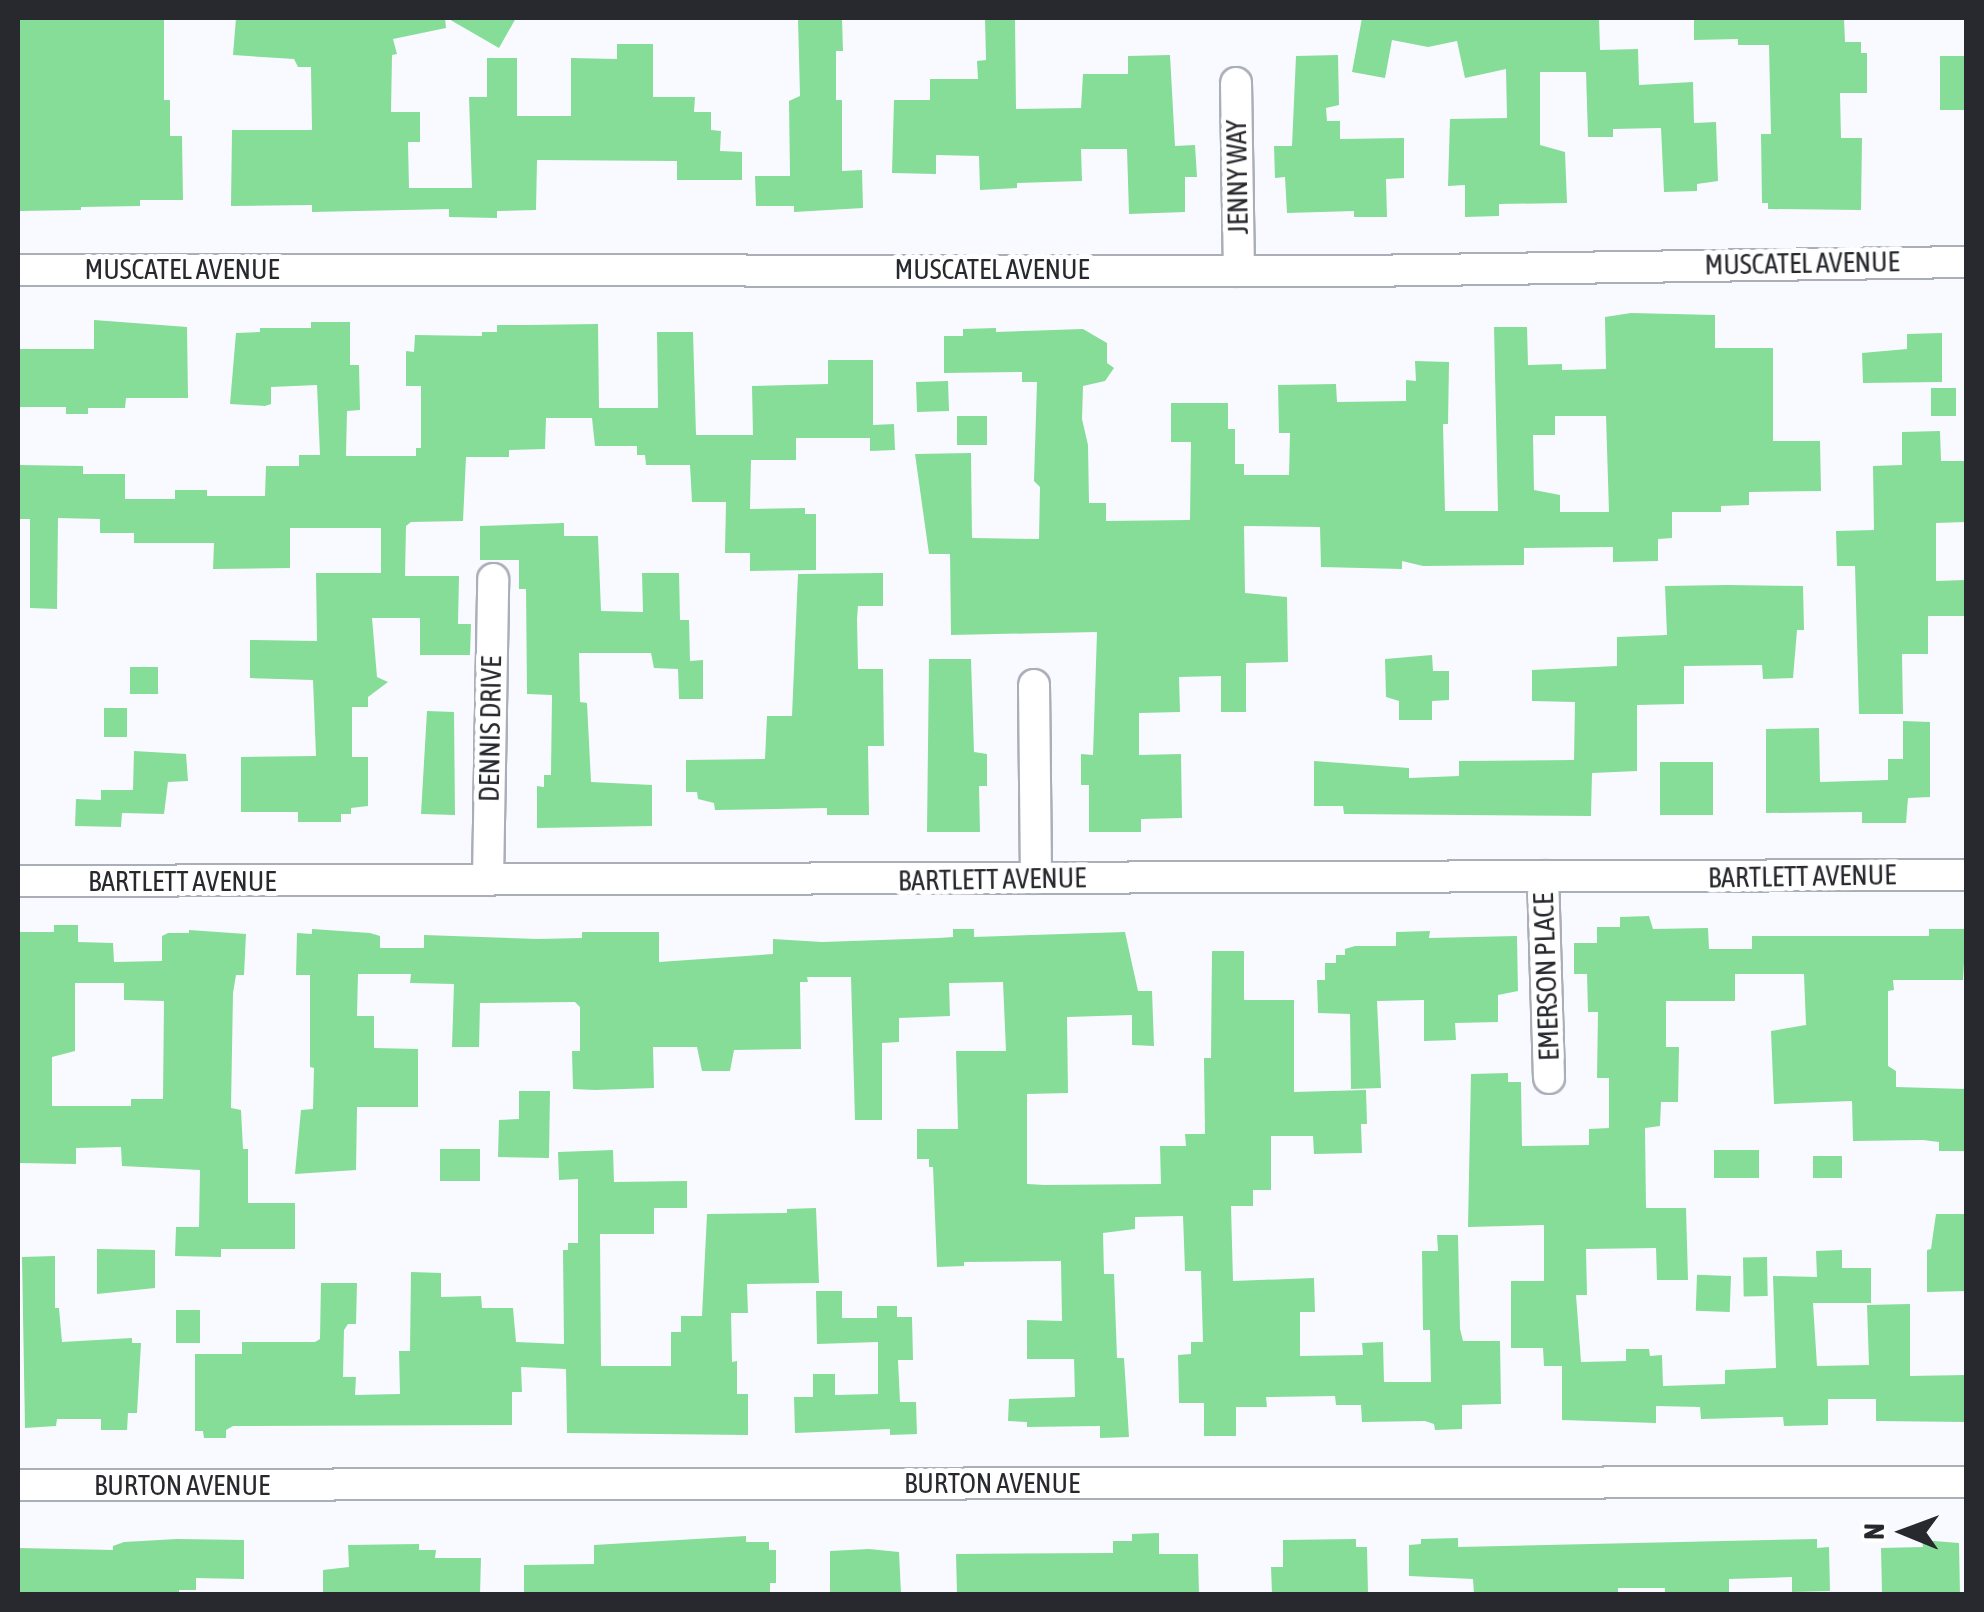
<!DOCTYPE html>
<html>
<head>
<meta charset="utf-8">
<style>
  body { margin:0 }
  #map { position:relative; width:1984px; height:1612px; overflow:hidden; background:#f9faff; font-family:"Asap Condensed",sans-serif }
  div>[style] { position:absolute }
  .building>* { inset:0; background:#85dd97; transform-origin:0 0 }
  .roads { filter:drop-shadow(2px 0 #aaaeb9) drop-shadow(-2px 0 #aaaeb9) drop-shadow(0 2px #aaaeb9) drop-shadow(0 -2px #aaaeb9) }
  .street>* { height:30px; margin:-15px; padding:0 15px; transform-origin:15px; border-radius:15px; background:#fff }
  span { translate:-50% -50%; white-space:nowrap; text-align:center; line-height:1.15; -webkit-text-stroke:10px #fff; paint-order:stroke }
  .street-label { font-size:28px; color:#28292e }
  .frame { position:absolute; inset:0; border:20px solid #28292e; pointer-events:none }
  .north { position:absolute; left:1854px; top:1482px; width:100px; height:100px; -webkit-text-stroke:8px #fff; paint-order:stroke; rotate:271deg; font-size:28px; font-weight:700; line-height:40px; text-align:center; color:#28292e }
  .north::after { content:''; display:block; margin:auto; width:35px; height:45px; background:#28292e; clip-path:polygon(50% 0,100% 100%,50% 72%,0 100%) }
</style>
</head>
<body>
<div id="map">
  <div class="building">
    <i style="clip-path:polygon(18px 18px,164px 18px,164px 100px,170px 100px,170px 136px,182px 136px,183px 200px,140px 200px,140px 206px,81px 207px,81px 210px,18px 211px)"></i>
    <i style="clip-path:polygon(236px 18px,445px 18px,446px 28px,393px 39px,397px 54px,392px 55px,391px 112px,420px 112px,420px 142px,408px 142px,409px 188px,472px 188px,469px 97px,487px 97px,487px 58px,517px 58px,517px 116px,571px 116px,571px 58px,617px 59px,617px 44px,653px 44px,653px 97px,695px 97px,694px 112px,711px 112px,711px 130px,721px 131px,720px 151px,742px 152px,742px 180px,677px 180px,677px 161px,537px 160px,536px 210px,497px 211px,497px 218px,449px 217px,449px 209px,312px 212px,312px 205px,231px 206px,232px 130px,312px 130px,311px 67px,298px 67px,294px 59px,233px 55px)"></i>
    <i style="clip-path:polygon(447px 18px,516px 18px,499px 48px)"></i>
    <i style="clip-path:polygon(798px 18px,842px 18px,843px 51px,836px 51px,836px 100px,842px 100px,842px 171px,862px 170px,863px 208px,794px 212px,794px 206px,756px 206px,755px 176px,790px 176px,789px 101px,800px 96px)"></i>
    <i style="clip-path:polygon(985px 18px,1015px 18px,1016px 109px,1081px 108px,1083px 74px,1128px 74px,1128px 56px,1170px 55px,1175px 146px,1195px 145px,1197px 177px,1185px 177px,1185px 212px,1129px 214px,1127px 149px,1081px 149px,1082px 181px,1017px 183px,1017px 188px,980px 190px,979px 156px,936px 155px,936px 174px,892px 173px,894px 100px,930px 100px,930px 79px,978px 79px,977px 61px,986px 60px)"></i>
    <i style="clip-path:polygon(1362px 18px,1599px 18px,1600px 50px,1638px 49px,1639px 85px,1693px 82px,1694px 123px,1716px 122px,1718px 181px,1697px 184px,1697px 191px,1664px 192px,1661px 128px,1613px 129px,1613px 137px,1588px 137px,1586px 72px,1540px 72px,1540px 145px,1565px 152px,1567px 203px,1499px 204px,1499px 216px,1465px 217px,1465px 185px,1448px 186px,1450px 119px,1507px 118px,1506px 69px,1465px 78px,1457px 41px,1428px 47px,1392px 40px,1385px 78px,1352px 72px)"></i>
    <i style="clip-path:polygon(1694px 18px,1844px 18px,1845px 42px,1861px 42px,1861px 53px,1867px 53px,1867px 93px,1840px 93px,1841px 138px,1862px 138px,1861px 210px,1768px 209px,1768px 203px,1762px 203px,1761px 134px,1771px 134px,1769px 45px,1738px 45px,1738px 39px,1694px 40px)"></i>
    <i style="clip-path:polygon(1338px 55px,1339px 105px,1326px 108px,1327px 121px,1340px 121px,1340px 139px,1404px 138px,1404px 178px,1386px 179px,1387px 217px,1354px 217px,1354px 211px,1287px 213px,1285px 177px,1275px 178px,1274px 146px,1292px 146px,1296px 56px)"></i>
    <i style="left:1940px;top:56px;width:26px;height:54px"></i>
    <i style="clip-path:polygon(evenodd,1631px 313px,1715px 315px,1715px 348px,1773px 348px,1773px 441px,1820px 441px,1821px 491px,1749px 492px,1749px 505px,1721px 506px,1721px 512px,1672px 512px,1672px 538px,1658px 539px,1658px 561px,1613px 562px,1613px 547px,1524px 548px,1524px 565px,1423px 566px,1402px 561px,1402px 569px,1321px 567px,1320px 527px,1244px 526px,1245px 593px,1287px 597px,1288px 662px,1246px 663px,1246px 712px,1221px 712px,1221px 676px,1179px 677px,1180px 712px,1139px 713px,1139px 755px,1181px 754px,1182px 818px,1141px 819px,1141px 832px,1089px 832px,1089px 785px,1081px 785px,1081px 754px,1093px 755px,1097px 632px,951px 635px,950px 554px,929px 554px,915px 454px,971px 453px,972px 538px,1039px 539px,1040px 487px,1034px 481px,1037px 382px,1022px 382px,1022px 372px,944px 373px,944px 336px,963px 336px,963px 329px,996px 328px,996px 332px,1083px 329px,1107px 343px,1107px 363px,1114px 368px,1105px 381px,1083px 386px,1082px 419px,1088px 445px,1089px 503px,1106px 503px,1106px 521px,1190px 520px,1191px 442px,1171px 442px,1171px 403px,1228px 403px,1228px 429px,1235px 429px,1235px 464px,1244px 464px,1244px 475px,1289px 475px,1290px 433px,1279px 433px,1278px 385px,1336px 384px,1337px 402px,1406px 401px,1406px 380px,1416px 381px,1415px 361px,1449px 362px,1448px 424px,1443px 424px,1445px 511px,1498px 511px,1494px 327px,1527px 327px,1528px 365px,1562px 364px,1562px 370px,1606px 369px,1605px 317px,1631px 313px,1555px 416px,1606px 416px,1609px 512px,1560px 512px,1560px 495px,1534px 490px,1533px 435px,1555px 435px,1555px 416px)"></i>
    <i style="clip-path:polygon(94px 320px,187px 327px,188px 398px,126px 398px,125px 408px,88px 408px,88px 414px,66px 414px,66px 407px,18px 407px,18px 349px,94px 349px)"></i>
    <i style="clip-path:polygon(311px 322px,350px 322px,350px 365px,359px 365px,360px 410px,347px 411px,346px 456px,416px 456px,416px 448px,421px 448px,421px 386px,406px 386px,406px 351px,414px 352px,415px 335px,482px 336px,482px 332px,497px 332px,497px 325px,527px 325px,598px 324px,599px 408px,658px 408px,657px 332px,693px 332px,696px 435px,753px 435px,752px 386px,828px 384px,828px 360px,873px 360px,873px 425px,894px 424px,895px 450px,870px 451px,870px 438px,796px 438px,796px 460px,751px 460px,750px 509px,805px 508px,805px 514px,816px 514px,816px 570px,750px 571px,750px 553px,725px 553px,726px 502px,692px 502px,690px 465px,646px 465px,645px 455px,637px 455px,637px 446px,595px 446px,592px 418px,546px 418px,545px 449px,509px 450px,509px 457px,466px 457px,463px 521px,411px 522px,406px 526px,405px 576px,459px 576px,458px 624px,471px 624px,470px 655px,420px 655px,420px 618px,372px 618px,377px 677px,388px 682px,368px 697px,368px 707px,352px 707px,352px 757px,368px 757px,368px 806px,351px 808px,351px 814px,341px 814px,341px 822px,298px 822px,298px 812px,241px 812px,241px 757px,316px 756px,313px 680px,250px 678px,250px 640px,317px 641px,316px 573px,381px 573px,381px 528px,290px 528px,290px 568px,213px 569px,214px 543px,134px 543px,134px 533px,100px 533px,100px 519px,58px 518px,57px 609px,30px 608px,30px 519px,18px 519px,18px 465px,83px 466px,83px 474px,125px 474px,125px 499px,175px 499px,175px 490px,207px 490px,207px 496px,265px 496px,266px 466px,299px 466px,299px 455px,320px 455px,317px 385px,271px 387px,271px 404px,265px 406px,230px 404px,236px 333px,260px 332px,260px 328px,311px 328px)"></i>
    <i style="clip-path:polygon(1942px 333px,1942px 382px,1863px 383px,1862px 353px,1907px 349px,1907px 334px)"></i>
    <i style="left:948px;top:381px;width:30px;height:32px;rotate:88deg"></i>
    <i style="left:1956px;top:388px;width:28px;height:25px;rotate:90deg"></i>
    <i style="left:957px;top:416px;width:30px;height:29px"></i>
    <i style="clip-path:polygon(1940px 431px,1941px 461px,1966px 461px,1966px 522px,1936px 523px,1936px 581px,1966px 580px,1966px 616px,1928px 616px,1928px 654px,1902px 654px,1903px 714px,1859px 714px,1855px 566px,1837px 566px,1836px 531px,1874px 530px,1873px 466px,1902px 465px,1902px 432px)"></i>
    <i style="clip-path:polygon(564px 523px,564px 536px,598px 536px,601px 611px,643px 612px,642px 573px,679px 573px,680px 620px,689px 620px,690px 661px,703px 660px,703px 699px,679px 699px,678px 669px,654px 668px,651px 653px,579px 653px,580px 702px,587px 703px,591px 782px,652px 785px,652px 826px,537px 828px,537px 786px,544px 787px,544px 775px,551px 775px,552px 695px,527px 694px,526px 589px,519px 589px,519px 560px,480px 560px,480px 526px)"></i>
    <i style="clip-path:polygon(883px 573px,883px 606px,858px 606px,857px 619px,858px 669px,883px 669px,884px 746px,868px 746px,869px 815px,827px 815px,827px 808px,715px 810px,714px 803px,698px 799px,697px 792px,686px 792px,686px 760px,765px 759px,767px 716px,792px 716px,798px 574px)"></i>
    <i style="clip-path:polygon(1727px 585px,1803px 586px,1804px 630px,1797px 630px,1793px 678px,1763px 679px,1762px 665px,1684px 666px,1684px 704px,1637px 705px,1637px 771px,1592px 773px,1591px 816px,1344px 814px,1343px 806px,1314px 806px,1314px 761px,1409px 768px,1409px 778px,1459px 776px,1459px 761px,1574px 760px,1575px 702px,1532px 701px,1532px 670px,1617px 666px,1617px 637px,1667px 635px,1665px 586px)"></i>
    <i style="clip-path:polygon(1432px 655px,1433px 671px,1449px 671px,1449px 700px,1432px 701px,1432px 720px,1399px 720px,1399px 701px,1386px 697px,1385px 659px)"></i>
    <i style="clip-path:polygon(929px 659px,971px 659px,974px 752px,987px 754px,987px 786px,979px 786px,980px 832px,927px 832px)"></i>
    <i style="left:130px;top:667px;width:28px;height:27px"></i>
    <i style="left:104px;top:708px;width:23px;height:29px"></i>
    <i style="clip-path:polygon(427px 711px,454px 712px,455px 815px,421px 814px)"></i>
    <i style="clip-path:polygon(1903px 721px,1930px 722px,1930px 797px,1908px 798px,1906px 823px,1862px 823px,1862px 812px,1766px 813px,1766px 729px,1819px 728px,1820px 782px,1888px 780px,1888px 759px,1903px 759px)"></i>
    <i style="clip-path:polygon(134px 751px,186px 754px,188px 781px,168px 782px,164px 814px,122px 813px,121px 827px,75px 826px,76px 799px,101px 800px,101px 790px,133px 790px)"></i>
    <i style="left:1713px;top:762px;width:53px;height:53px;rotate:90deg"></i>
    <i style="clip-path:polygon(1649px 916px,1653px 929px,1708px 928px,1709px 949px,1752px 949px,1752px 936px,1929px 936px,1929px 929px,1966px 929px,1963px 980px,1893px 980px,1894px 990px,1888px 991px,1888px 1066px,1896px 1071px,1896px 1087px,1966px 1089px,1966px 1151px,1939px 1151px,1939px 1142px,1923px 1140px,1853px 1141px,1852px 1101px,1774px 1104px,1771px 1031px,1806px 1025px,1804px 974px,1735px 974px,1735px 1001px,1666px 1001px,1666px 1047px,1679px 1047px,1678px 1102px,1661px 1102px,1660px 1126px,1645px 1128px,1646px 1208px,1686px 1208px,1688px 1280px,1657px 1280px,1656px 1248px,1586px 1249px,1587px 1295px,1576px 1295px,1581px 1362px,1626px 1361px,1626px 1349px,1649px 1349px,1650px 1356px,1662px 1355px,1663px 1386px,1725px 1384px,1725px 1370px,1776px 1368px,1773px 1276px,1817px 1277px,1816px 1251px,1842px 1250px,1842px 1268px,1871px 1268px,1871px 1303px,1813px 1303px,1817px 1366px,1869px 1365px,1867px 1305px,1910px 1304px,1910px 1376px,1966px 1375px,1966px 1422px,1876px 1421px,1876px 1399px,1828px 1399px,1828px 1425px,1784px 1426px,1783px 1417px,1701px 1419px,1700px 1407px,1656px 1406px,1656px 1423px,1562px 1420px,1562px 1366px,1544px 1366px,1543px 1348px,1511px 1348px,1511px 1281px,1544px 1281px,1544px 1225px,1468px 1227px,1471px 1074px,1508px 1073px,1508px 1082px,1521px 1082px,1522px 1146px,1589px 1145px,1589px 1129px,1609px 1128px,1609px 1078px,1597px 1078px,1598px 1012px,1588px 1012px,1587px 974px,1574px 974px,1574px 943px,1597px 943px,1597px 927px,1620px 927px,1620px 917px)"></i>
    <i style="clip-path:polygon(evenodd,54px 925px,78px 925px,78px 942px,113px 943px,114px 962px,162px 961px,162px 936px,168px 933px,189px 933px,189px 930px,246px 934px,244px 975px,236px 975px,233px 993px,231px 1108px,241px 1110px,243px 1149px,248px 1149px,248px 1203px,295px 1203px,295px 1249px,221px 1249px,221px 1257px,175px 1256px,176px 1227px,199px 1227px,200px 1170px,122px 1166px,121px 1147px,76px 1148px,76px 1164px,18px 1163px,19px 932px,54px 932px,54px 925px,75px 983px,124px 983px,124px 1000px,164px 1001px,163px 1099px,131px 1099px,131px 1106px,52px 1106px,52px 1057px,75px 1051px,75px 983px)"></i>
    <i style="clip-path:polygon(312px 929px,370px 933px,380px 936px,380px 948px,424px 948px,424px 935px,538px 939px,582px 938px,582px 932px,659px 932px,659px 962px,773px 954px,773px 939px,822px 942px,939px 938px,953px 937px,953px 929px,974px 929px,974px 937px,1125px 932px,1138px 991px,1152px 991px,1154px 1046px,1132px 1045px,1132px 1015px,1067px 1017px,1068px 1093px,1027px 1094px,1027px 1184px,1045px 1185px,1161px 1184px,1160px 1146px,1186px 1146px,1185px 1134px,1205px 1134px,1204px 1058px,1211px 1058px,1212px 951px,1244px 951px,1244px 1000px,1294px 1000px,1294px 1092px,1366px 1090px,1367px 1124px,1361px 1124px,1362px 1153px,1314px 1154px,1313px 1136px,1271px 1136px,1271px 1190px,1253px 1190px,1253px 1206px,1231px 1206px,1233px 1281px,1314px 1278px,1315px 1312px,1300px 1312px,1300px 1356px,1363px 1355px,1362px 1343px,1383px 1342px,1384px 1382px,1431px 1382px,1430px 1330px,1423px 1330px,1422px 1251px,1438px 1251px,1437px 1235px,1458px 1235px,1460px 1329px,1463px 1341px,1500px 1341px,1501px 1404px,1462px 1405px,1462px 1429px,1435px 1430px,1434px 1424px,1425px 1421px,1362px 1422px,1361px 1405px,1336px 1405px,1335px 1396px,1266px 1397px,1267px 1407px,1236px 1407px,1236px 1436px,1204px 1436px,1204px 1403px,1179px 1403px,1178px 1355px,1191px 1354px,1191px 1342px,1203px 1342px,1201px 1271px,1185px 1271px,1183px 1216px,1135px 1217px,1135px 1229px,1103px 1233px,1104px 1274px,1114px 1274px,1117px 1358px,1124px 1358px,1129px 1437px,1100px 1438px,1100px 1426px,1027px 1427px,1027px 1422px,1008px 1421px,1009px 1399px,1075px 1397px,1074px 1359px,1027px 1359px,1027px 1320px,1062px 1321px,1061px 1261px,964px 1262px,964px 1266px,937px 1267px,933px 1167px,929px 1167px,929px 1159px,917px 1159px,917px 1129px,958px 1129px,956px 1051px,1006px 1051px,1003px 982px,949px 983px,950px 1016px,899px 1018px,899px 1042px,882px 1043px,882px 1120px,855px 1120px,851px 977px,807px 977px,808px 982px,800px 982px,801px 1049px,734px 1050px,730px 1071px,702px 1071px,697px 1047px,653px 1047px,654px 1088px,595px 1090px,573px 1089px,572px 1051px,580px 1051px,580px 1007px,575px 1002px,480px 1003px,479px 1047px,452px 1047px,454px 984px,410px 983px,411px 974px,358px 974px,357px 1016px,374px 1016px,374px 1048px,418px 1049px,418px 1107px,357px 1107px,356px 1170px,295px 1174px,301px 1110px,313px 1109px,314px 1068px,310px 1067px,310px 975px,296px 975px,297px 933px,312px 934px)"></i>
    <i style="clip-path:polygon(1430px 931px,1429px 938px,1517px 936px,1518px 991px,1498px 995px,1498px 1022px,1455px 1023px,1456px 1040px,1424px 1041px,1424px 1000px,1377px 1001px,1381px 1088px,1351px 1089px,1350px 1014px,1318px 1013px,1317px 980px,1325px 980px,1325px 963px,1336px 963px,1336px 955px,1345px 955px,1345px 949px,1355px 946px,1396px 946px,1396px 932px)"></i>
    <i style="clip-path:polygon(519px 1091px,550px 1091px,549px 1158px,498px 1157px,499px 1120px,519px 1119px)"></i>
    <i style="left:480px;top:1149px;width:32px;height:40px;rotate:90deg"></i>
    <i style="clip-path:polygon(613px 1150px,614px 1182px,687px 1181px,687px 1208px,654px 1208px,654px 1234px,600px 1234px,601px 1366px,671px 1366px,671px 1332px,681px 1332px,681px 1316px,702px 1316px,707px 1214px,787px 1213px,787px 1209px,816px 1208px,819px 1283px,747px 1284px,748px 1313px,731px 1313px,732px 1362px,737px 1361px,737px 1394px,748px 1394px,748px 1435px,567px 1433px,566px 1369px,521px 1367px,522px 1392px,512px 1392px,512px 1425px,233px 1426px,226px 1430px,226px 1438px,204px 1438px,203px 1431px,195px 1431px,195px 1354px,242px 1354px,242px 1342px,315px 1342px,320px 1339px,321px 1283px,357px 1283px,356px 1324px,348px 1324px,344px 1330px,343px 1377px,356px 1377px,355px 1395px,400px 1394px,399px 1351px,410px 1351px,411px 1272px,441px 1273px,441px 1297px,481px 1296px,482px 1308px,513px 1308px,516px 1342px,564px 1344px,563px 1250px,568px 1250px,568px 1243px,578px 1243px,578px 1179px,559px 1180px,558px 1152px)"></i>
    <i style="left:1759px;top:1150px;width:28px;height:45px;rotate:90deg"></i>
    <i style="left:1842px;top:1156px;width:22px;height:29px;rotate:90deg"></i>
    <i style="clip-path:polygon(1936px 1214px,1966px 1214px,1966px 1291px,1927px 1292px,1927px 1250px,1931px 1249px)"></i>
    <i style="clip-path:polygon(97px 1249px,155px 1250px,155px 1288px,97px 1294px)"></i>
    <i style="clip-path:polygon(55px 1256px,55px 1308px,59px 1308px,62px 1342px,132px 1338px,132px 1343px,141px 1343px,137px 1413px,128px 1413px,127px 1430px,101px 1430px,101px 1419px,57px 1419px,56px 1426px,25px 1428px,22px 1257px)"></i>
    <i style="left:1767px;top:1257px;width:39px;height:24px;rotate:89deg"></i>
    <i style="left:1731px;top:1276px;width:36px;height:34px;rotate:92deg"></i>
    <i style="clip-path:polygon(816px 1291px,842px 1291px,842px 1318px,877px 1318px,877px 1306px,897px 1306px,897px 1317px,912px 1317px,913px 1360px,898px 1360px,900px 1402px,916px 1402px,917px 1434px,890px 1435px,890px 1429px,795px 1433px,794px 1397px,813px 1397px,813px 1374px,835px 1374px,835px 1395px,878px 1394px,878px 1342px,817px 1344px)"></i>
    <i style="left:176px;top:1310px;width:24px;height:33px"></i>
    <i style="clip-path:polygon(1159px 1533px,1159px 1554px,1198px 1554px,1199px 1594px,957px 1594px,956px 1554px,1113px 1553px,1113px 1541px,1132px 1541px,1132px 1534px)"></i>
    <i style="clip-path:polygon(746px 1536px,746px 1542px,769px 1542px,769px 1550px,776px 1550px,776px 1583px,770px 1583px,770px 1594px,524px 1594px,524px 1565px,594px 1564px,594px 1545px)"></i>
    <i style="clip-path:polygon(1458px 1538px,1458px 1547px,1817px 1539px,1817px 1548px,1829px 1547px,1830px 1591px,1792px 1592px,1792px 1577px,1729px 1579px,1729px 1594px,1665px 1594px,1665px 1588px,1618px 1588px,1618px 1594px,1474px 1594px,1473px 1579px,1409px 1576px,1409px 1545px,1421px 1544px,1421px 1539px)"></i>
    <i style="clip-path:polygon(177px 1539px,244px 1540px,244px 1579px,196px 1578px,196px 1590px,179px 1590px,179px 1594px,18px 1594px,19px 1548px,113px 1550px,113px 1546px,124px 1542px)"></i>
    <i style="clip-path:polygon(1356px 1539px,1356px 1547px,1367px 1547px,1368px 1594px,1272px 1594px,1271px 1567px,1283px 1567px,1283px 1540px)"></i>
    <i style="clip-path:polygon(1922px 1540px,1959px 1543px,1960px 1594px,1882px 1594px,1881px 1548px,1923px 1547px)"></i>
    <i style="clip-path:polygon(419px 1544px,419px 1550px,436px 1550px,435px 1558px,481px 1558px,480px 1594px,323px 1594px,323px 1570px,349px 1567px,348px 1545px)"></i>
    <i style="clip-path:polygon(869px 1549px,899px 1552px,901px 1594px,830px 1594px,830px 1551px)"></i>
  </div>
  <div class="roads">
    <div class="street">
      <i style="left:1236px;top:83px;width:188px;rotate:89.1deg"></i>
      <i style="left:18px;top:270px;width:1342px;rotate:0.04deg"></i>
      <i style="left:1360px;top:271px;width:606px;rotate:-0.85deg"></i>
      <i style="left:1034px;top:685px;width:193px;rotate:89.4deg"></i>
      <i style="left:1543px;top:876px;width:202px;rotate:88.3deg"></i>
      <i style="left:488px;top:880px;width:301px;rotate:-89deg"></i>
      <i style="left:18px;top:881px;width:1948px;rotate:-0.18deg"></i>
      <i style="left:18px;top:1485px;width:1948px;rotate:-0.09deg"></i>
    </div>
  </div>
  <div class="street-label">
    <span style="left:1237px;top:177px;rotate:-91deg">JENNY WAY</span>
    <span style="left:1802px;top:263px;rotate:-1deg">MUSCATEL AVENUE</span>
    <span style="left:182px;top:269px">MUSCATEL AVENUE</span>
    <span style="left:992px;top:269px">MUSCATEL AVENUE</span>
    <span style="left:490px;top:729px;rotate:-89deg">DENNIS DRIVE</span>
    <span style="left:1802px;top:876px;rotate:-1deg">BARTLETT AVENUE</span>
    <span style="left:992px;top:879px;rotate:-1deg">BARTLETT AVENUE</span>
    <span style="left:182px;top:881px">BARTLETT AVENUE</span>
    <span style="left:1546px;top:977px;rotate:-92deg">EMERSON PLACE</span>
    <span style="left:992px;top:1483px">BURTON AVENUE</span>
    <span style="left:182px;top:1485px">BURTON AVENUE</span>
  </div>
  <div class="frame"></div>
  <div class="north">N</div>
</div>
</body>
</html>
